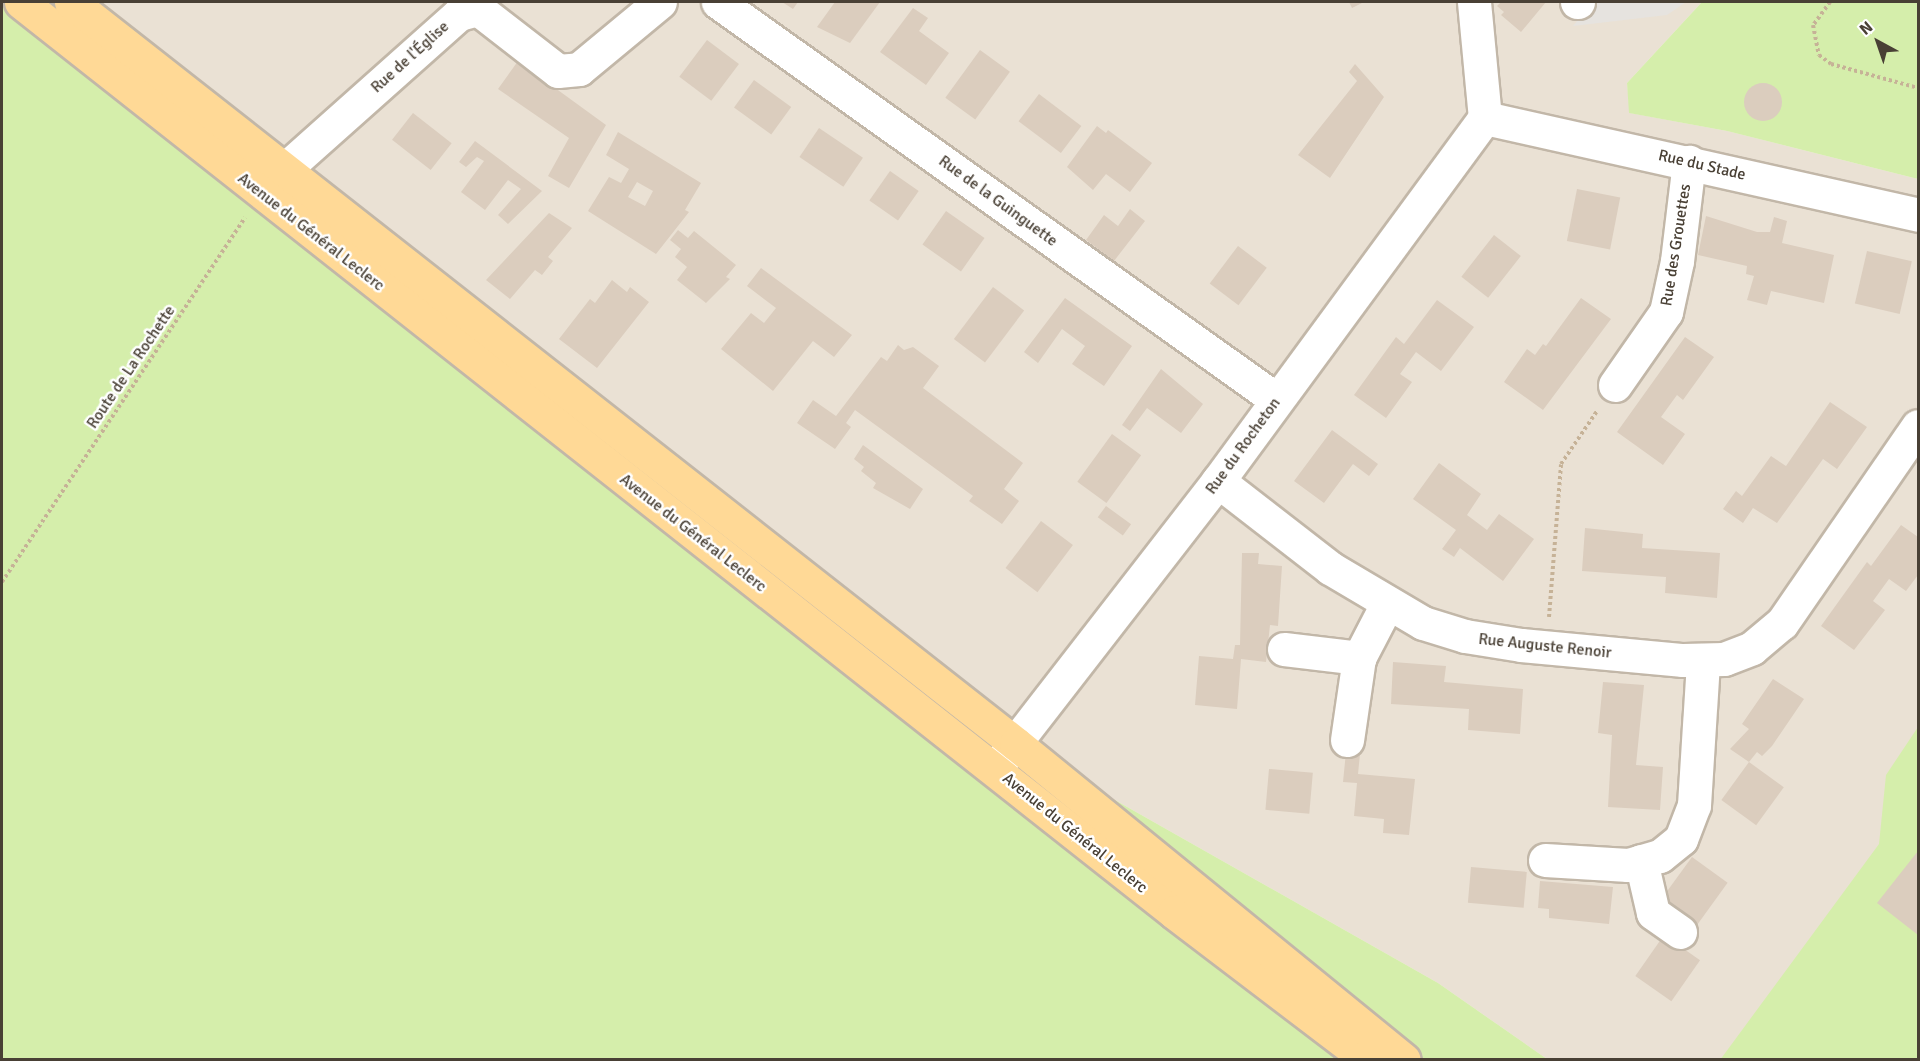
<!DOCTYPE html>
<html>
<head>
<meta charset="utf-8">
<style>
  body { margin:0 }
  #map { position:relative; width:1920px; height:1061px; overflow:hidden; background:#f5f0e7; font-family:Signika,sans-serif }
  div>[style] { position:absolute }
  .residential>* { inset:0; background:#eae1d4 }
  .green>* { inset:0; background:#d5eeab }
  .parking>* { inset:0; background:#e6e3df }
  .building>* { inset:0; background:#dbcdbe; transform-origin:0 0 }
  .round { border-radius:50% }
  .path>* { height:4px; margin-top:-2px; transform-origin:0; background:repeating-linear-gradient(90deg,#c6b297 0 3px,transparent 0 6px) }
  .roads { filter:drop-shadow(2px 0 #c2b7a8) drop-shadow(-2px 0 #c2b7a8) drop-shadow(0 2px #c2b7a8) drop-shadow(0 -2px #c2b7a8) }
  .minor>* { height:33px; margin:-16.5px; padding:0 16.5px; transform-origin:16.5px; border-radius:16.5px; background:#fff }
  .major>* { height:33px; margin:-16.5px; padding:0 16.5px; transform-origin:16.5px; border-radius:16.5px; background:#ffd996 }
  span { translate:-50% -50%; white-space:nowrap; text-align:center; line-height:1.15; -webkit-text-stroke:5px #fff; paint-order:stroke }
  .street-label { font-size:16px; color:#494035 }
  .frame { position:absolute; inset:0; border:3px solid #494035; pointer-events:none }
  .north { position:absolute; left:1848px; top:12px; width:60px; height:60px; -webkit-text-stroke:4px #fff; paint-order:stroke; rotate:320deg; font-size:16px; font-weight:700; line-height:24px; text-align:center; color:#494035 }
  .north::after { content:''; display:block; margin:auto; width:21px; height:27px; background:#494035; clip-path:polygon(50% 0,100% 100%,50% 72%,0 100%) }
</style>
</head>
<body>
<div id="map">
  <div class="residential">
    <i style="clip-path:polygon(54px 2px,1702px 2px,1627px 83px,1630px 113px,1727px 131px,1918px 179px,1918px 1059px,1547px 1059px,1438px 983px,1016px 744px)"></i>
  </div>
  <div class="green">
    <i style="clip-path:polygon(2px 2px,21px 2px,1365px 1060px,2px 1060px)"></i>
    <i style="clip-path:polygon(1702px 2px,1918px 2px,1918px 179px,1727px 131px,1629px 113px,1627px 83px)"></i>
    <i style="clip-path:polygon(1918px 727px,1918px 1059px,1720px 1060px,1879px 844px,1886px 775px)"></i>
    <i style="clip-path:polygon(1016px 744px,1438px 983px,1547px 1059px,1417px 1059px)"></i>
  </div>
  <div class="parking">
    <i style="clip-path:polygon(1593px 2px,1686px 2px,1667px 15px,1573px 26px)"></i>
  </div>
  <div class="building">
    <i style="clip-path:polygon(782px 2px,798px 2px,793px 9px)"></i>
    <i style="clip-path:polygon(835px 2px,880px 2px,850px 43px,817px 27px)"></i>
    <i style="clip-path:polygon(1349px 2px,1364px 2px,1352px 8px)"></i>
    <i style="clip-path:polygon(1501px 2px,1546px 2px,1521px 32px,1501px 15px,1504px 12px,1497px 6px)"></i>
    <i style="clip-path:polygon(913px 8px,928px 18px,919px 31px,949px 53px,926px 85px,880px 52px)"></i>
    <i style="left:707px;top:40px;width:40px;height:46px;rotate:37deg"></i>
    <i style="left:980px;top:50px;width:37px;height:59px;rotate:36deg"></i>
    <i style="clip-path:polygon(518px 61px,606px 125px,569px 188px,548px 176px,569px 138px,498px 89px)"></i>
    <i style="clip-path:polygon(1355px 64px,1384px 97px,1330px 178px,1298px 155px,1357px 81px,1349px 72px)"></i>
    <i style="left:754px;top:80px;width:46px;height:34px;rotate:36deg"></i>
    <i class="round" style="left:1744px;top:83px;width:38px;height:38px"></i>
    <i style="left:1039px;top:94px;width:53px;height:34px;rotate:37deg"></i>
    <i style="left:413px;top:113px;width:49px;height:34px;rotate:38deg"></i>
    <i style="clip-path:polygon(1097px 126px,1106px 133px,1108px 130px,1152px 163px,1130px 192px,1106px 174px,1093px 190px,1067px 167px)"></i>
    <i style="left:819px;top:128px;width:53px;height:35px;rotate:34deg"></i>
    <i style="clip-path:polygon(evenodd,618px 132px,701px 183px,685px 210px,689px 212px,656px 254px,588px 211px,609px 177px,621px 183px,629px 169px,606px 155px,618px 132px,637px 182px,653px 191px,645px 206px,628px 197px,637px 182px)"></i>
    <i style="clip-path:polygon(475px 141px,542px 191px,508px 224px,498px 215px,521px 189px,508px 180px,485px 210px,461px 192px,484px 161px,477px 157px,466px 167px,459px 162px)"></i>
    <i style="left:890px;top:171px;width:35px;height:36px;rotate:35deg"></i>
    <i style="left:1577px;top:189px;width:44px;height:53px;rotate:11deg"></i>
    <i style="clip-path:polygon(1130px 209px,1145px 221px,1114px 261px,1086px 240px,1104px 215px,1118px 226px)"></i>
    <i style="left:946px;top:211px;width:47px;height:41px;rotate:35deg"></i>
    <i style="clip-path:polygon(549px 213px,572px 228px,548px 257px,553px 261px,542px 275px,535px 270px,510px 299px,486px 280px)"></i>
    <i style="clip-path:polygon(1706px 216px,1757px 232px,1770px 232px,1774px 217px,1787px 221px,1782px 243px,1834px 255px,1824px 303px,1771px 291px,1767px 305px,1747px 300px,1754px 276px,1746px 274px,1747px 266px,1698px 255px)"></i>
    <i style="clip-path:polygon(678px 230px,688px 238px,694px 231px,736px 265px,726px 277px,730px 279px,706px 303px,677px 280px,687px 267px,675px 257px,681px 249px,670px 240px)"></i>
    <i style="left:1494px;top:235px;width:34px;height:53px;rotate:38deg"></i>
    <i style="left:1238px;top:246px;width:36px;height:47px;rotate:37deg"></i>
    <i style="left:1867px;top:251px;width:46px;height:54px;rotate:13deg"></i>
    <i style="clip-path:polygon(761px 268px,852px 335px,834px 357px,813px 341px,773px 391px,721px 349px,751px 313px,764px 323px,776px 308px,747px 286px)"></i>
    <i style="clip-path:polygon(612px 280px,627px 292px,630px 287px,649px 302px,597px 368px,559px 339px,590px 299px,595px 303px)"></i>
    <i style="left:993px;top:287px;width:39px;height:65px;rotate:37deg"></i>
    <i style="clip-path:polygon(1065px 298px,1132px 346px,1104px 386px,1072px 364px,1085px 346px,1062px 329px,1038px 363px,1024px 352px)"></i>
    <i style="clip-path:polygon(1581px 298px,1611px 319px,1543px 410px,1504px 382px,1527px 349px,1535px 355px,1543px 344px,1546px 346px)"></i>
    <i style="clip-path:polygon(1437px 300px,1474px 327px,1441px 371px,1416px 352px,1400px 374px,1412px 382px,1386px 418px,1354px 395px,1396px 337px,1404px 344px)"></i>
    <i style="clip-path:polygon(1685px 337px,1714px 357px,1683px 400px,1677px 395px,1661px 417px,1685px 434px,1663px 465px,1617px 432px)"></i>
    <i style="clip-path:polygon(898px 345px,904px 350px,913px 347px,939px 366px,923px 388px,1023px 463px,1004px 489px,1019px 501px,1002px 524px,969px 501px,973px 496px,855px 410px,846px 423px,851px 427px,835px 449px,797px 423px,813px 400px,836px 416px,881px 357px,887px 361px)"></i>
    <i style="clip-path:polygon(1161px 369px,1203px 404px,1181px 433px,1147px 408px,1130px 431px,1122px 425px)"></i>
    <i style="clip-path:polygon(1830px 402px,1867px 427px,1837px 469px,1823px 459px,1777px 523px,1753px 508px,1743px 523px,1723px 509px,1736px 491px,1742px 496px,1771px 456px,1786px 466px)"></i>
    <i style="clip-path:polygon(1332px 430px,1378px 464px,1369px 476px,1353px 464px,1324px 503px,1294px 481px)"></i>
    <i style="left:1112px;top:434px;width:36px;height:59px;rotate:36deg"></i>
    <i style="clip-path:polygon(863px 445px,923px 489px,910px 509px,873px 488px,876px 483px,861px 471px,864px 467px,854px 459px)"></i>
    <i style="clip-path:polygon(1439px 463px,1481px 494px,1467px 515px,1487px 530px,1499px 514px,1534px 539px,1503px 581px,1460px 548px,1454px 557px,1442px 549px,1456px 530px,1413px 499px)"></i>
    <i style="left:1106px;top:506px;width:31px;height:14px;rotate:36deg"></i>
    <i style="left:1041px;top:521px;width:40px;height:59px;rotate:37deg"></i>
    <i style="clip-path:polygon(1901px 525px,1918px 537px,1918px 575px,1906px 591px,1889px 579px,1873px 601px,1885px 610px,1854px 650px,1821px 626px,1867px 562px,1871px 566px)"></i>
    <i style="clip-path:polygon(1585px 528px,1643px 534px,1642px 548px,1720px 553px,1717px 598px,1665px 593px,1666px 577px,1582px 571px)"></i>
    <i style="clip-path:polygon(1242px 553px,1259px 553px,1258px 564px,1282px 566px,1278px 626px,1270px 625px,1266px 662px,1241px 659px,1237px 709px,1195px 705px,1199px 656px,1233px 659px,1235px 645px,1240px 645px)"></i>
    <i style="clip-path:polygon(1393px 662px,1446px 666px,1444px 682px,1523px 689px,1520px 734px,1468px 730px,1469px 709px,1391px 704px)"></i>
    <i style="clip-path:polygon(1773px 679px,1804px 699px,1772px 746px,1762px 756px,1757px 752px,1749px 762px,1730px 749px,1749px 729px,1742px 724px)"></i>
    <i style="clip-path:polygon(1603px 682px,1644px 685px,1636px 765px,1663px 767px,1660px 810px,1608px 807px,1612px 735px,1598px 733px)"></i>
    <i style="clip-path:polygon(1346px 752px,1360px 754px,1358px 774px,1415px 779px,1409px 835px,1383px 833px,1384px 819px,1354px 816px,1357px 783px,1343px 782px)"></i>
    <i style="left:1749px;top:762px;width:43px;height:47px;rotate:36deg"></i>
    <i style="left:1269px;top:769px;width:44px;height:41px;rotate:5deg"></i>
    <i style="clip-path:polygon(1918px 851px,1918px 935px,1877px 903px)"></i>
    <i style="left:1692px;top:857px;width:44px;height:52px;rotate:36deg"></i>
    <i style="left:1471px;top:867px;width:56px;height:36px;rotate:5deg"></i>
    <i style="clip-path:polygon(1540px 881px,1613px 887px,1609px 924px,1549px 918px,1549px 909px,1538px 908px)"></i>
    <i style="left:1664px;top:935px;width:44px;height:50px;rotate:35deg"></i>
  </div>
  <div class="path">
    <i style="left:1830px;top:2px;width:29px;rotate:126deg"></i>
    <i style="left:1813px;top:25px;width:31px;rotate:79deg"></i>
    <i style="left:1819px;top:55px;width:15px;rotate:37deg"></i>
    <i style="left:1831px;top:64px;width:90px;rotate:15.4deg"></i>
    <i style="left:2px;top:582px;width:438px;rotate:-56.3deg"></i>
    <i style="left:1549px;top:617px;width:153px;rotate:-85.5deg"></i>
    <i style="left:1561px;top:464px;width:64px;rotate:-55.8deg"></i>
  </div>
  <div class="roads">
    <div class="minor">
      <i style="left:718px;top:2px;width:686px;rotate:35.45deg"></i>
      <i style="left:1474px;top:2px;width:117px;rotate:84.6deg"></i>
      <i style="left:1577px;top:2px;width:1px"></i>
      <i style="left:1485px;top:118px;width:444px;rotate:12.6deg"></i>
      <i style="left:285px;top:169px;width:233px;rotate:-41.7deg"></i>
      <i style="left:459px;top:14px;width:20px;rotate:-15deg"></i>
      <i style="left:478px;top:9px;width:101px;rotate:37.8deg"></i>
      <i style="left:558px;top:71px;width:21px;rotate:-5deg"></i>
      <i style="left:579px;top:69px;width:105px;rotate:-39.6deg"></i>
      <i style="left:1615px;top:385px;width:89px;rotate:-55.1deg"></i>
      <i style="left:1666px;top:312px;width:52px;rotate:-77.8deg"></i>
      <i style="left:1677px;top:261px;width:100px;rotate:-83.1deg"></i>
      <i style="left:1218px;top:481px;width:142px;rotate:37.8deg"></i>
      <i style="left:1330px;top:568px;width:108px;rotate:30.6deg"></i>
      <i style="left:1423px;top:623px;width:44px;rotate:17.2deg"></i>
      <i style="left:1465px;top:636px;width:57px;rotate:9.1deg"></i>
      <i style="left:1521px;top:645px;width:163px;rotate:5.3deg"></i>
      <i style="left:1683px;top:660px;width:41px;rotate:-1.4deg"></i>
      <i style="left:1724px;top:659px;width:30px;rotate:-21deg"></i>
      <i style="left:1752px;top:648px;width:39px;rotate:-40deg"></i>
      <i style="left:1782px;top:623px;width:239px;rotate:-55.4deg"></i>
      <i style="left:1284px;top:649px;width:76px;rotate:6.8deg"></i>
      <i style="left:1347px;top:740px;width:83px;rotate:-81.7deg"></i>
      <i style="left:1359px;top:658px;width:61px;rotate:-62.6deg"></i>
      <i style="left:997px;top:766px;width:361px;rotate:-52.2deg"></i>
      <i style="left:1218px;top:481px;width:451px;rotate:-53.7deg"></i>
      <i style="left:1545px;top:860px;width:83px;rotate:3.4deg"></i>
      <i style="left:1628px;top:865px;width:33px;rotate:-16deg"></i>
      <i style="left:1660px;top:856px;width:27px;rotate:-39deg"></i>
      <i style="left:1681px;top:839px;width:36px;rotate:-69deg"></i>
      <i style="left:1694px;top:805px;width:145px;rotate:-86.4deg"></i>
      <i style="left:1641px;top:861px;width:53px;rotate:77deg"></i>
      <i style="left:1653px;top:913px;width:33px;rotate:35deg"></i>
    </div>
    <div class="major">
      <i style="left:21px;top:2px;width:1469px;rotate:38.28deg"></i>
      <i style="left:1174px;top:912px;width:244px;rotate:37.3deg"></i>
      <i style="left:71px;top:2px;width:1201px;rotate:38.14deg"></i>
      <i style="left:1016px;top:744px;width:500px;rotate:39.16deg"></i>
    </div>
  </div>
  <div class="street-label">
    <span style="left:410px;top:57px;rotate:-42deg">Rue de l'Église</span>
    <span style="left:1702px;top:165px;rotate:13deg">Rue du Stade</span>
    <span style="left:998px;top:201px;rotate:36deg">Rue de la Guinguette</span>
    <span style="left:311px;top:232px;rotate:38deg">Avenue du Général Leclerc</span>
    <span style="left:1676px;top:245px;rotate:-81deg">Rue des Grouettes</span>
    <span style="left:131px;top:367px;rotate:-56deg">Route de La Rochette</span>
    <span style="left:1243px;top:446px;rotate:-54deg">Rue du Rocheton</span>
    <span style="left:693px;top:533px;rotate:38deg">Avenue du Général Leclerc</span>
    <span style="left:1545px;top:646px;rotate:6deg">Rue Auguste Renoir</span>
    <span style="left:1075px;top:833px;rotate:39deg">Avenue du Général Leclerc</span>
  </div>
  <div class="frame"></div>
  <div class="north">N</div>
</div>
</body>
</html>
